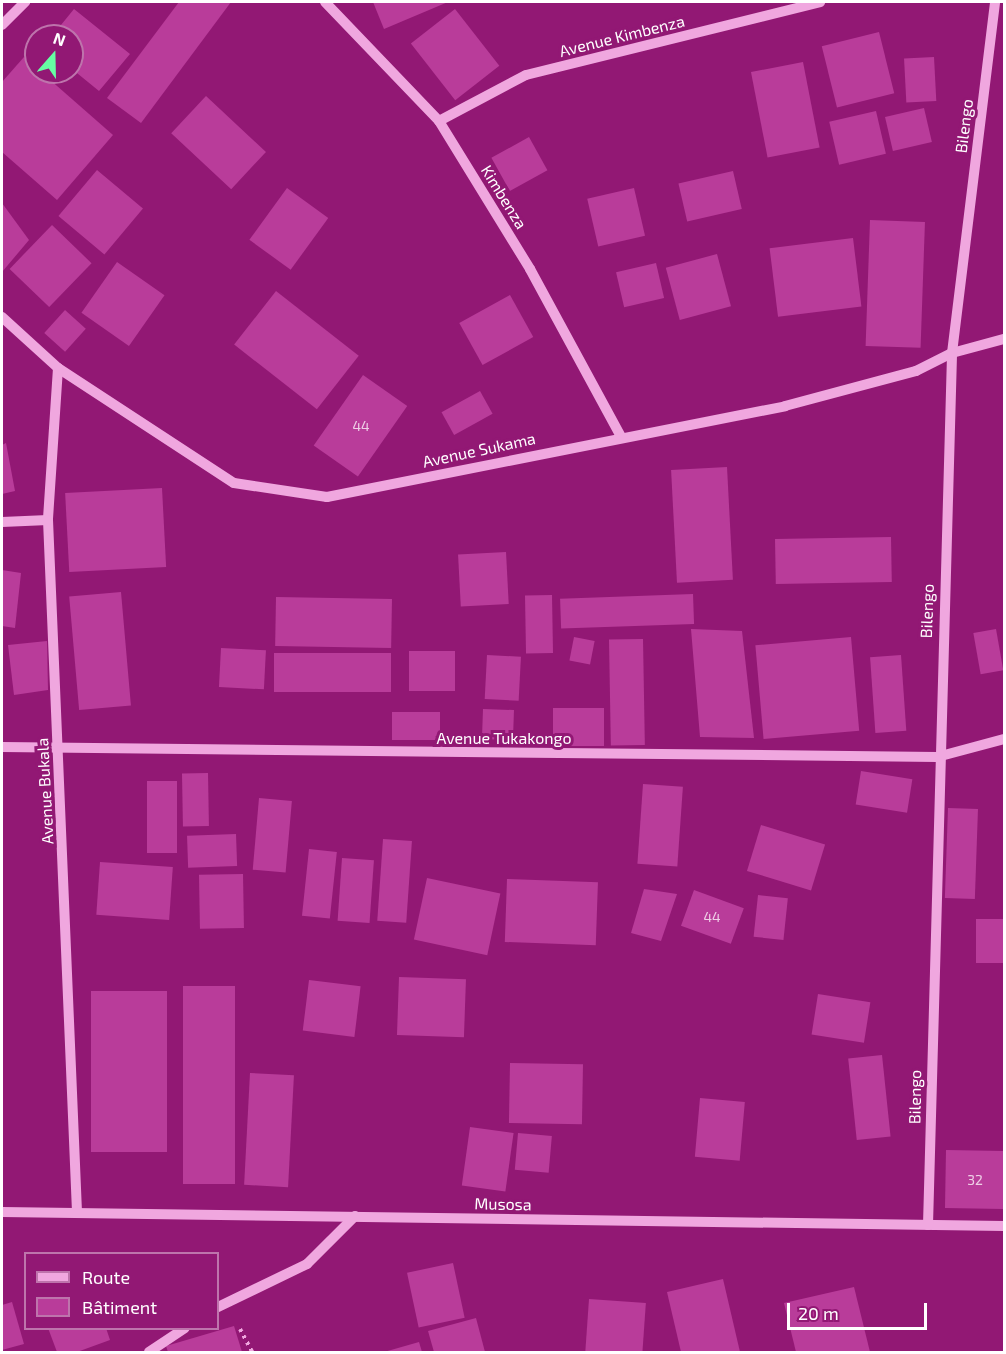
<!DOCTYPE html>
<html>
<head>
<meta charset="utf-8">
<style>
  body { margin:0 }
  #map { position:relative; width:1006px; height:1354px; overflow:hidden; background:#921874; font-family:"Exo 2",sans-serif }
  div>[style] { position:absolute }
  .building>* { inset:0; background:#b93c9a; transform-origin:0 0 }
  .path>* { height:4px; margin-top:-2px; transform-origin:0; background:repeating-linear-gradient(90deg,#f0a7df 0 3px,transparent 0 7.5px) }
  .minor>* { height:10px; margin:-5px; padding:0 5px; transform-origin:5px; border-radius:5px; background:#f0a7df }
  span { translate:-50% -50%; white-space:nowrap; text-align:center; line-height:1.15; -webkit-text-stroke:6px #921874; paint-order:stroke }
  .number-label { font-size:14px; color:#eecee6 }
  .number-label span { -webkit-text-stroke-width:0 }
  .street-label { font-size:16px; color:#fff }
  .frame { position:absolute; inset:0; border:3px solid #fff; pointer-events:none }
  .legend { position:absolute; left:24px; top:1252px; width:195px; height:78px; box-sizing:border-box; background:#921874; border:2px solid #be74ac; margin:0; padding:8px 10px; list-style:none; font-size:18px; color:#fff }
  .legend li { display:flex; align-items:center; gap:12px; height:30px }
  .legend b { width:30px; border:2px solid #be74ac }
  .north { position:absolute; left:24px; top:24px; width:60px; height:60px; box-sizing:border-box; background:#921874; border:2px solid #be74ac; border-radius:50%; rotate:20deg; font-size:16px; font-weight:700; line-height:24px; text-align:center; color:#fff }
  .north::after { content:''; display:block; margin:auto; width:21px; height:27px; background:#66ffa3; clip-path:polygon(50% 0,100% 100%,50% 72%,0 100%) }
  .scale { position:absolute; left:787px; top:1303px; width:140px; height:27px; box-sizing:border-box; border:3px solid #fff; border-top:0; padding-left:8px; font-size:18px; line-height:21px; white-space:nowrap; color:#fff; -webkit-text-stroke:4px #921874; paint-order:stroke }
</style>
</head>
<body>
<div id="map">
  <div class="building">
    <i style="clip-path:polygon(179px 2px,231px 2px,141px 123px,107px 98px)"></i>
    <i style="clip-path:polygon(373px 2px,448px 2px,384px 29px)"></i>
    <i style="clip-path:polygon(74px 9px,130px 54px,99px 91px,72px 69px,72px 36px,52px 36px)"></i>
    <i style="left:455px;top:9px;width:72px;height:56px;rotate:52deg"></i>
    <i style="left:879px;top:32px;width:63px;height:59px;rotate:76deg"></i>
    <i style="clip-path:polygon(24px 57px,113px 135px,57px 200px,2px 152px,2px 82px)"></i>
    <i style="left:934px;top:57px;width:44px;height:30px;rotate:87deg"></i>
    <i style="left:803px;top:62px;width:87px;height:53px;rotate:79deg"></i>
    <i style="left:206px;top:96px;width:82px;height:51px;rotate:43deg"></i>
    <i style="left:924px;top:108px;width:35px;height:40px;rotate:77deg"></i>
    <i style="left:876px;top:111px;width:44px;height:48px;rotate:77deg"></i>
    <i style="left:529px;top:137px;width:38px;height:43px;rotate:61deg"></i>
    <i style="left:97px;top:170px;width:60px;height:60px;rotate:40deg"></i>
    <i style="left:733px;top:171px;width:39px;height:56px;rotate:77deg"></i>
    <i style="left:287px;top:188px;width:51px;height:64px;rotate:36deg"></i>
    <i style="left:634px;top:188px;width:49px;height:48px;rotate:77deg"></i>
    <i style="clip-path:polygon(2px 203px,29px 240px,2px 272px)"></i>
    <i style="left:870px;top:220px;width:55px;height:126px;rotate:2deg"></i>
    <i style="left:52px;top:225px;width:55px;height:61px;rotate:44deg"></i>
    <i style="left:853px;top:238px;width:69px;height:84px;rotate:83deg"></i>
    <i style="left:717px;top:254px;width:54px;height:53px;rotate:75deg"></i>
    <i style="left:117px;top:262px;width:58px;height:62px;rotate:35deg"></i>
    <i style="left:656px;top:263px;width:36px;height:41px;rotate:77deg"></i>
    <i style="left:276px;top:291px;width:105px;height:68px;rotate:38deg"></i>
    <i style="left:510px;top:295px;width:48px;height:58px;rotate:61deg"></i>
    <i style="left:65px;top:310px;width:28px;height:31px;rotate:42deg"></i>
    <i style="left:363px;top:375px;width:54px;height:86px;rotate:35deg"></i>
    <i style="left:480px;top:391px;width:26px;height:44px;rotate:61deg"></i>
    <i style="clip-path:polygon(6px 443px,15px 491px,2px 494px,2px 445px)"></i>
    <i style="left:727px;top:467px;width:113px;height:56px;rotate:87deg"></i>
    <i style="left:162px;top:488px;width:79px;height:97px;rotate:87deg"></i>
    <i style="left:891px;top:537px;width:45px;height:116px;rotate:89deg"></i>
    <i style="left:506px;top:552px;width:52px;height:48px;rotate:87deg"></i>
    <i style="clip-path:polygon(2px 570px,21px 573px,15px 628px,2px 626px)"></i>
    <i style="left:121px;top:592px;width:114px;height:52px;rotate:85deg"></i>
    <i style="left:693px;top:594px;width:30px;height:133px;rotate:88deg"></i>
    <i style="left:552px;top:595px;width:58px;height:27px;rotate:89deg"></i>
    <i style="left:276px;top:597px;width:116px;height:49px;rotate:1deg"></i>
    <i style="clip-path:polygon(691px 629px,742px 631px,754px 738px,700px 737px)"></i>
    <i style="left:996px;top:629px;width:42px;height:23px;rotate:80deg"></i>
    <i style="left:574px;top:637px;width:21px;height:24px;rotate:11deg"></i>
    <i style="left:851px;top:637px;width:94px;height:96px;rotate:85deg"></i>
    <i style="left:643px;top:639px;width:106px;height:34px;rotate:89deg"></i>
    <i style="clip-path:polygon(47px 641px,48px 690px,14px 695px,8px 645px)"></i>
    <i style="left:221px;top:648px;width:45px;height:39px;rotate:3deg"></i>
    <i style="left:409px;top:651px;width:46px;height:40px"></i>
    <i style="left:274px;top:653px;width:117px;height:39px"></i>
    <i style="left:487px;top:655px;width:34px;height:44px;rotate:3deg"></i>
    <i style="left:901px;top:655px;width:76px;height:31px;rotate:86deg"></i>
    <i style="left:553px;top:708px;width:51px;height:38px"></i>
    <i style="left:483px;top:709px;width:31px;height:30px;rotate:2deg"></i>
    <i style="left:392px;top:712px;width:48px;height:28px"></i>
    <i style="left:861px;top:771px;width:52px;height:34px;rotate:9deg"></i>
    <i style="left:208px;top:773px;width:53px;height:26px;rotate:89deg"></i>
    <i style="left:147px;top:781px;width:30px;height:72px"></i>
    <i style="left:643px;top:784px;width:40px;height:80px;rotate:4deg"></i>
    <i style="left:259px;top:798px;width:33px;height:72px;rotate:5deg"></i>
    <i style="left:948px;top:808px;width:30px;height:90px;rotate:2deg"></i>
    <i style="left:761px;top:825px;width:67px;height:48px;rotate:17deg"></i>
    <i style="left:236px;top:834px;width:32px;height:49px;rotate:88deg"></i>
    <i style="left:383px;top:839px;width:29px;height:82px;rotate:4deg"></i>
    <i style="left:309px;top:849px;width:28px;height:67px;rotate:6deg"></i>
    <i style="left:342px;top:858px;width:32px;height:63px;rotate:4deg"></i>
    <i style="left:100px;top:862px;width:73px;height:53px;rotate:4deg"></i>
    <i style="left:243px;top:874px;width:54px;height:44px;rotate:89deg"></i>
    <i style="left:427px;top:878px;width:75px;height:63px;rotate:12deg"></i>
    <i style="left:507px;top:879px;width:91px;height:63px;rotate:2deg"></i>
    <i style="clip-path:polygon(644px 889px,677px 894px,661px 941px,631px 933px)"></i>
    <i style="left:694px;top:890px;width:53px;height:38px;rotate:20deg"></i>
    <i style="left:758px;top:895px;width:30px;height:42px;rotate:6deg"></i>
    <i style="left:976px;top:919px;width:28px;height:44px"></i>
    <i style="left:399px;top:977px;width:67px;height:58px;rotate:2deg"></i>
    <i style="left:309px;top:980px;width:52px;height:51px;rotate:7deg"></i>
    <i style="left:183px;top:986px;width:52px;height:198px"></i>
    <i style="left:91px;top:991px;width:76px;height:161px"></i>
    <i style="left:818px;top:994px;width:53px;height:41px;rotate:9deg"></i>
    <i style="left:882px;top:1055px;width:82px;height:34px;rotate:84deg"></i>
    <i style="left:510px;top:1063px;width:73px;height:60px;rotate:1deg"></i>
    <i style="left:250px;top:1073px;width:44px;height:112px;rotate:3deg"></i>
    <i style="left:700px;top:1098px;width:45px;height:59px;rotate:5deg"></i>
    <i style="left:470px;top:1127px;width:44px;height:59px;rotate:8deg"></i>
    <i style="left:518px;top:1133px;width:34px;height:37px;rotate:5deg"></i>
    <i style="left:946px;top:1150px;width:58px;height:58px;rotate:1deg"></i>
    <i style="left:453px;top:1263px;width:56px;height:47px;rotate:78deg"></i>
    <i style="clip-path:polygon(723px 1279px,740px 1352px,681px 1352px,667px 1292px)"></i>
    <i style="clip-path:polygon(854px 1287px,870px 1352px,796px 1352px,784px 1303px)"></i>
    <i style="left:589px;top:1299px;width:57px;height:53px;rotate:4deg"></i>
    <i style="clip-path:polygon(12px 1302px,24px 1344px,2px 1350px,2px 1305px)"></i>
    <i style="clip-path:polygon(476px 1318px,485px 1352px,434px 1352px,428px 1331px)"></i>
    <i style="clip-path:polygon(234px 1326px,242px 1352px,168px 1352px,166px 1346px)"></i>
    <i style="clip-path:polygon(48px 1328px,106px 1328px,110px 1340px,77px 1352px,57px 1352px)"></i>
    <i style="clip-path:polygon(419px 1342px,422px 1352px,384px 1352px)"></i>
  </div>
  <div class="path">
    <i style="left:240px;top:1329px;width:26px;rotate:62deg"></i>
  </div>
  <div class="minor">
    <i style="left:325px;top:2px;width:165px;rotate:46.2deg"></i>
    <i style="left:439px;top:121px;width:174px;rotate:58.4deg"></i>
    <i style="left:530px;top:269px;width:189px;rotate:61.5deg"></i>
    <i style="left:2px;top:25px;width:33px;rotate:-45deg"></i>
    <i style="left:439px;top:121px;width:98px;rotate:-27.9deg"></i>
    <i style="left:526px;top:75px;width:303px;rotate:-13.9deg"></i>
    <i style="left:2px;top:317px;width:76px;rotate:42.3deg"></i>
    <i style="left:58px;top:368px;width:210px;rotate:33.2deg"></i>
    <i style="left:234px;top:483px;width:94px;rotate:8.6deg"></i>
    <i style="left:327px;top:497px;width:467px;rotate:-11.2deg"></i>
    <i style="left:785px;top:406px;width:136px;rotate:-15deg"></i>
    <i style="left:916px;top:371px;width:40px;rotate:-26.6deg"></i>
    <i style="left:952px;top:353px;width:54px;rotate:-15.1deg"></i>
    <i style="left:58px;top:368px;width:152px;rotate:93.8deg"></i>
    <i style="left:48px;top:520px;width:693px;rotate:87.6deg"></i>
    <i style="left:2px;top:522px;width:46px;rotate:-2.5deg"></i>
    <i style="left:2px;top:747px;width:935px;rotate:0.61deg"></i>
    <i style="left:937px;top:757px;width:69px;rotate:-15deg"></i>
    <i style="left:2px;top:1212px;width:1002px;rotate:0.8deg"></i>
    <i style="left:928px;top:1225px;width:872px;rotate:-88.42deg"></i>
    <i style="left:952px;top:353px;width:354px;rotate:-83deg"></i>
    <i style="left:218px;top:1307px;width:99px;rotate:-25.8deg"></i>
    <i style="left:307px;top:1264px;width:68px;rotate:-45deg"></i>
    <i style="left:149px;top:1352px;width:43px;rotate:-33.7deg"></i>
  </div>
  <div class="number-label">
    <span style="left:361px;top:426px">44</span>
    <span style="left:712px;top:917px">44</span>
    <span style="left:975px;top:1180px">32</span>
  </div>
  <div class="street-label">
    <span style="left:622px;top:36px;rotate:-14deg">Avenue Kimbenza</span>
    <span style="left:964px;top:126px;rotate:-83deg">Bilengo</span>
    <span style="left:504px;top:197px;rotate:58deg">Kimbenza</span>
    <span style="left:479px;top:450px;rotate:-12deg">Avenue Sukama</span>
    <span style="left:927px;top:611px;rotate:-88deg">Bilengo</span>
    <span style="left:504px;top:738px">Avenue Tukakongo</span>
    <span style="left:45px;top:791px;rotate:-93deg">Avenue Bukala</span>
    <span style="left:915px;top:1097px;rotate:-89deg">Bilengo</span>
    <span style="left:503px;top:1204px;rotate:1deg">Musosa</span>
  </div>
  <div class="frame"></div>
  <ul class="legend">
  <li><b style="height:8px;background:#f0a7df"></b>Route</li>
  <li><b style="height:16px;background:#b93c9a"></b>Bâtiment</li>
  </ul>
  <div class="north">N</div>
  <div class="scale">20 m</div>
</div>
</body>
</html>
